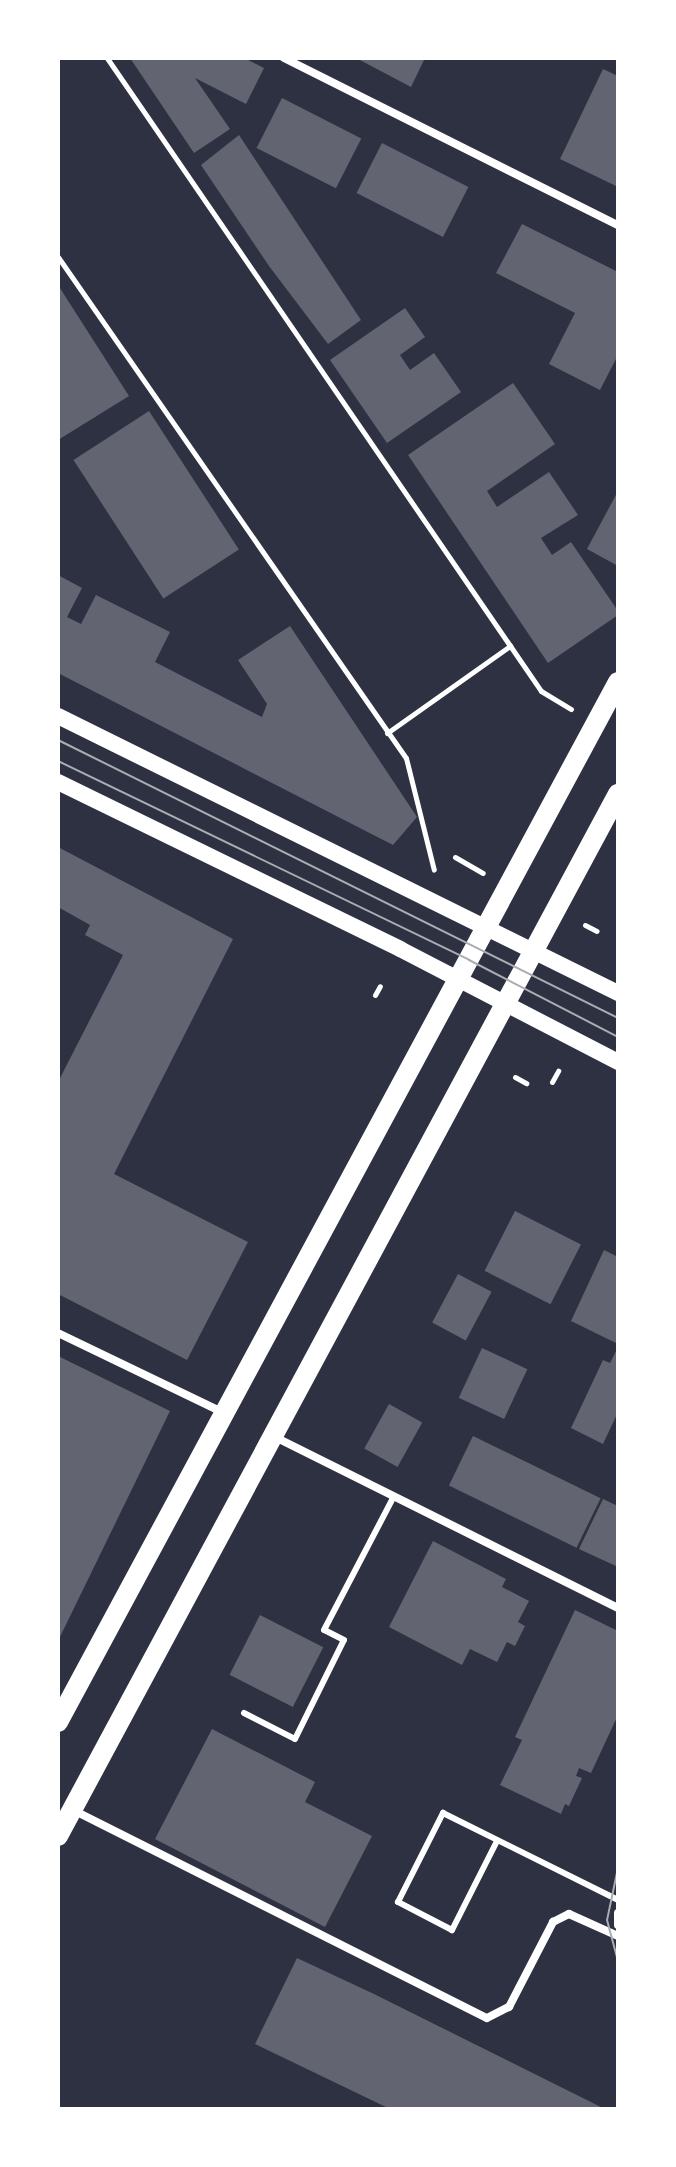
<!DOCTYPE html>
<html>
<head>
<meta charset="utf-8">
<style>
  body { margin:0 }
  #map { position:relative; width:676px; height:2167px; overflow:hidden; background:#2d3142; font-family:Lato,sans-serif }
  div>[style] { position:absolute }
  .building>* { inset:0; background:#626471; transform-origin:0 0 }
  .path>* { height:5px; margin:-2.5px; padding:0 2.5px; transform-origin:2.5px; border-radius:2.5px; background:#fff }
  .service>* { height:6px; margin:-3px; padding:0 3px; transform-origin:3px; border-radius:3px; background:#fff }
  .minor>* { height:8px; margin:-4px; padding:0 4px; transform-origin:4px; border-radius:4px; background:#fff }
  .secondary>* { height:16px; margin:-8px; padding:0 8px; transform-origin:8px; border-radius:8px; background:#fff }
  .primary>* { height:20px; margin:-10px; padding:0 10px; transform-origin:10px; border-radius:10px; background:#fff }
  .tram>* { height:2px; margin:-1px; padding:0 1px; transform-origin:1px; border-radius:1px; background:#abadb3 }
  span { translate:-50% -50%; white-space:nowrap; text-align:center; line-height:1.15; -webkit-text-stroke:7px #fff; paint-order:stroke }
  .frame { position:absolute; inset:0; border:60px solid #fff; pointer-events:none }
</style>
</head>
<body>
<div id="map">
  <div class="building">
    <i style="clip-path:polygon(130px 58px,244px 58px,264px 68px,246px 104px,195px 78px,230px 129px,194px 153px)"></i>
    <i style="clip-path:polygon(356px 58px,425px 58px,411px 87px)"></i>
    <i style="clip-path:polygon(603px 69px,618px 76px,618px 187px,560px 159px)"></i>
    <i style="left:282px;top:98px;width:89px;height:56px;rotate:27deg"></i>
    <i style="clip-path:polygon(239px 135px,361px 320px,328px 344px,269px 266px,201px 165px)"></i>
    <i style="left:382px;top:143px;width:97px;height:56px;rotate:27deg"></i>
    <i style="clip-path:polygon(522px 224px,618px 272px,618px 355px,600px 390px,549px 364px,575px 313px,496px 273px)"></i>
    <i style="clip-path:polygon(58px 285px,129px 396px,58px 440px)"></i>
    <i style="clip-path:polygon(405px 308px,425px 337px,400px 355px,410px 370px,434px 353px,461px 392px,387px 443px,330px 360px)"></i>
    <i style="clip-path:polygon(513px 383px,555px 444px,487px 491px,497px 507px,549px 472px,578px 515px,541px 538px,552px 555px,571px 542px,618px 611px,618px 615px,548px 663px,408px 455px)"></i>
    <i style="left:149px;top:411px;width:165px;height:90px;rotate:57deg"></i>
    <i style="clip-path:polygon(618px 491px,618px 566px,587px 549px)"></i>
    <i style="clip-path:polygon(58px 575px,82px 588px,67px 617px,81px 624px,96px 595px,170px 632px,155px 662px,262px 717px,267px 704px,238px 660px,290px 626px,417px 817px,393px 845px,58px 673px)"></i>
    <i style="clip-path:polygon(58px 847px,233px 939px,114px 1174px,248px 1242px,187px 1360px,58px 1294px,58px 1082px,123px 955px,85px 935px,90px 925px,58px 907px)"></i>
    <i style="left:515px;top:1211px;width:74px;height:67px;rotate:27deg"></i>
    <i style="clip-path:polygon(604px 1250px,618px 1257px,618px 1344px,571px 1321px)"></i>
    <i style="left:458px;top:1274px;width:38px;height:55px;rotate:28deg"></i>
    <i style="clip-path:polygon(618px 1347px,618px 1412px,603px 1444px,571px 1428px,603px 1360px,610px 1363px)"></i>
    <i style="left:482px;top:1348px;width:50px;height:55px;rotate:25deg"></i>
    <i style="clip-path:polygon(58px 1356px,170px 1411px,58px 1641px)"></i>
    <i style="left:389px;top:1404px;width:38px;height:51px;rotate:29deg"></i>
    <i style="left:473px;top:1436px;width:142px;height:55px;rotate:26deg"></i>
    <i style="clip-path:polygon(603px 1499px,618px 1506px,618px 1567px,579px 1549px)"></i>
    <i style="clip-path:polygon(433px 1541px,506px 1579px,502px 1587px,529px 1601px,518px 1622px,525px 1626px,515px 1646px,507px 1642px,497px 1662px,470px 1649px,462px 1665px,389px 1627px)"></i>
    <i style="clip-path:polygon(575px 1610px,618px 1631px,618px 1715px,591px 1773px,579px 1768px,576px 1776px,582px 1778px,569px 1806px,565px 1804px,561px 1814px,500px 1785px,522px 1740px,515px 1737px)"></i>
    <i style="left:260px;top:1615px;width:71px;height:67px;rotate:27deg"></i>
    <i style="clip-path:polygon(212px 1729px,315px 1782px,305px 1802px,372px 1836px,325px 1927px,155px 1839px)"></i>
    <i style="clip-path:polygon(297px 1958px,374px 1994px,605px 2109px,390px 2109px,255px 2044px)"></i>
  </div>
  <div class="path">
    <i style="left:107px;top:58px;width:767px;rotate:55.56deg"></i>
    <i style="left:541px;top:691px;width:35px;rotate:31deg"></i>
    <i style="left:58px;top:257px;width:610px;rotate:55.22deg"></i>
    <i style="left:406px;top:758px;width:115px;rotate:76deg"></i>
    <i style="left:387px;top:733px;width:151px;rotate:-35.3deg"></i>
    <i style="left:455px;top:857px;width:32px;rotate:30deg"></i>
    <i style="left:585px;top:925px;width:13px;rotate:27deg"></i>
    <i style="left:375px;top:995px;width:10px;rotate:-61deg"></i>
    <i style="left:515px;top:1077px;width:13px;rotate:29deg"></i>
    <i style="left:552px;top:1082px;width:13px;rotate:-61deg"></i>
  </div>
  <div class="service">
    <i style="left:244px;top:1713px;width:57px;rotate:27deg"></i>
    <i style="left:295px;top:1739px;width:110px;rotate:-63.7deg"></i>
    <i style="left:344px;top:1640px;width:22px;rotate:-153deg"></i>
    <i style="left:324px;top:1630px;width:151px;rotate:-62.4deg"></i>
    <i style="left:497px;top:1841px;width:100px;rotate:116.8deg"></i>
    <i style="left:452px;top:1930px;width:61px;rotate:-152.6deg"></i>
    <i style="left:398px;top:1902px;width:100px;rotate:-63.2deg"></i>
    <i style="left:443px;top:1813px;width:195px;rotate:26.4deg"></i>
  </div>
  <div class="minor">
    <i style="left:284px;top:58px;width:373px;rotate:26.6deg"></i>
    <i style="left:58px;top:1333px;width:184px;rotate:25.7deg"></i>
    <i style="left:275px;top:1437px;width:383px;rotate:26.5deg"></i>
    <i style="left:73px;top:1810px;width:463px;rotate:26.7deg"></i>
    <i style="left:487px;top:2018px;width:25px;rotate:-27deg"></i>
    <i style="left:509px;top:2007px;width:96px;rotate:-62.6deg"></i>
    <i style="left:553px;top:1922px;width:18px;rotate:-27deg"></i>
    <i style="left:569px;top:1914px;width:54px;rotate:24.2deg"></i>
    <i style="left:618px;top:1913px;width:12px;rotate:90deg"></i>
  </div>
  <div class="secondary">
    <i style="left:58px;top:716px;width:625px;rotate:26.32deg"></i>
    <i style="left:58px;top:782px;width:381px;rotate:26deg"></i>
    <i style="left:400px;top:949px;width:246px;rotate:27.4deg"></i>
  </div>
  <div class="primary">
    <i style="left:58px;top:1722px;width:1181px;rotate:-61.7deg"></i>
    <i style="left:58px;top:1836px;width:1183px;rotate:-61.75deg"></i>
  </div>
  <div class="tram">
    <i style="left:58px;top:740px;width:625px;rotate:26.4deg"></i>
    <i style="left:58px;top:761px;width:457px;rotate:25.8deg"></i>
    <i style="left:469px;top:960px;width:168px;rotate:27.3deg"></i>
    <i style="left:618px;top:1868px;width:53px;rotate:101.9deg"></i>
    <i style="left:607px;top:1920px;width:42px;rotate:75deg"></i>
  </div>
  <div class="frame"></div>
</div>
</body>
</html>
